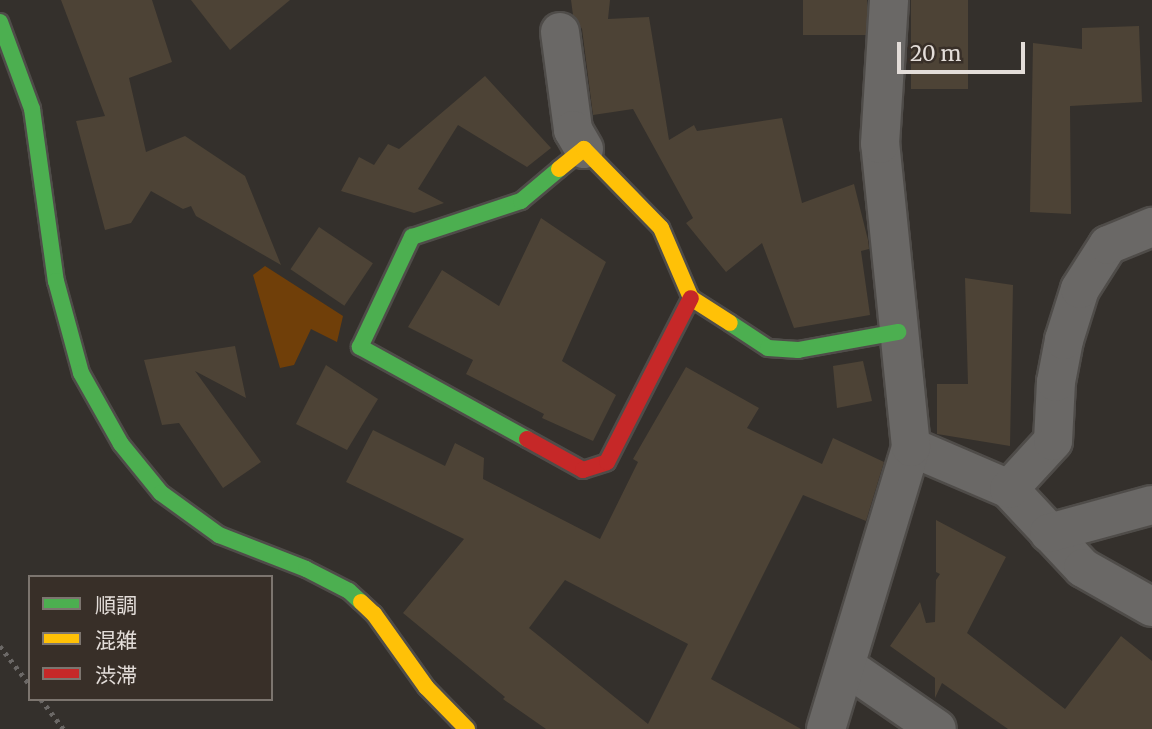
<!DOCTYPE html>
<html>
<head>
<meta charset="utf-8">
<style>
  body { margin:0 }
  #map { position:relative; width:1152px; height:729px; overflow:hidden; background:#34302c; font-family:Merriweather,"Noto Sans JP",serif }
  div>[style] { position:absolute }
  .green>* { inset:0; background:#703f09 }
  .building>* { inset:0; background:#4d4336; transform-origin:0 0 }
  .path>* { height:4.5px; margin-top:-2.25px; transform-origin:0; background:repeating-linear-gradient(90deg,#6b6866 0 3.5px,transparent 0 8.5px) }
  .roads { filter:drop-shadow(2px 0 #4f4c49) drop-shadow(-2px 0 #4f4c49) drop-shadow(0 2px #4f4c49) drop-shadow(0 -2px #4f4c49) }
  .street>* { height:38px; margin:-19px; padding:0 19px; transform-origin:19px; border-radius:19px; background:#6a6866 }
  .fast>* { height:16px; margin:-8px; padding:0 8px; transform-origin:8px; border-radius:8px; background:#4caf50 }
  .slow>* { height:16px; margin:-8px; padding:0 8px; transform-origin:8px; border-radius:8px; background:#ffc107 }
  .jam>* { height:16px; margin:-8px; padding:0 8px; transform-origin:8px; border-radius:8px; background:#c62828 }
  span { translate:-50% -50%; white-space:nowrap; text-align:center; line-height:1.15; -webkit-text-stroke:5px #382f28; paint-order:stroke }
  .legend { position:absolute; left:28px; top:575px; width:245px; height:126px; box-sizing:border-box; background:#382f28; border:2px solid #7c756f; margin:0; padding:9px 12px; list-style:none; font-size:21px; color:#e3ddd9 }
  .legend li { display:flex; align-items:center; gap:14px; height:35px }
  .legend b { width:35px; border:2px solid #7c756f }
  .scale { position:absolute; left:897px; top:42px; width:128px; height:32px; box-sizing:border-box; border:4px solid #e3ddd9; border-top:0; padding-left:9px; font-size:21px; line-height:24px; white-space:nowrap; color:#e3ddd9; -webkit-text-stroke:5px #382f28; paint-order:stroke }
</style>
</head>
<body>
<div id="map">
  <div class="green">
    <i style="clip-path:polygon(265px 266px,343px 316px,337px 342px,311px 329px,294px 365px,280px 368px,253px 275px)"></i>
  </div>
  <div class="building">
    <i style="clip-path:polygon(61px 0,152px 0,172px 62px,129px 78px,146px 152px,185px 136px,245px 176px,281px 265px,196px 216px,191px 206px,183px 209px,151px 191px,131px 223px,105px 230px,76px 121px,105px 116px)"></i>
    <i style="clip-path:polygon(191px 0,290px 0,230px 50px)"></i>
    <i style="clip-path:polygon(571px 0,610px 0,608px 19px,649px 17px,669px 140px,694px 125px,697px 131px,782px 118px,802px 203px,854px 184px,868px 240px,869px 249px,861px 251px,870px 315px,794px 328px,762px 243px,726px 272px,686px 223px,693px 218px,633px 109px,593px 115px,582px 29px,573px 15px)"></i>
    <i style="left:803px;top:0;width:64px;height:35px"></i>
    <i style="left:911px;top:0;width:57px;height:89px"></i>
    <i style="clip-path:polygon(1139px 26px,1142px 102px,1070px 106px,1071px 214px,1030px 212px,1033px 43px,1082px 49px,1082px 28px)"></i>
    <i style="clip-path:polygon(485px 76px,551px 148px,527px 167px,458px 125px,418px 189px,444px 203px,414px 213px,341px 191px,359px 157px,374px 165px,388px 144px,399px 149px)"></i>
    <i style="clip-path:polygon(541px 218px,606px 262px,562px 361px,616px 395px,593px 441px,542px 418px,544px 414px,466px 374px,473px 360px,408px 327px,442px 270px,499px 306px)"></i>
    <i style="left:319px;top:227px;width:65px;height:51px;rotate:34deg"></i>
    <i style="clip-path:polygon(965px 278px,1013px 285px,1010px 446px,937px 434px,937px 384px,968px 384px)"></i>
    <i style="clip-path:polygon(235px 346px,246px 398px,195px 371px,261px 462px,223px 488px,179px 423px,162px 425px,144px 360px)"></i>
    <i style="clip-path:polygon(863px 361px,872px 401px,837px 408px,833px 366px)"></i>
    <i style="clip-path:polygon(326px 365px,378px 399px,347px 450px,296px 424px)"></i>
    <i style="clip-path:polygon(evenodd,686px 367px,759px 408px,747px 428px,822px 464px,833px 438px,884px 462px,866px 521px,803px 495px,711px 679px,801px 729px,546px 729px,503px 699px,505px 697px,403px 613px,464px 539px,346px 482px,373px 430px,445px 466px,455px 443px,484px 458px,483px 479px,600px 539px,638px 462px,633px 459px,686px 367px,565px 580px,688px 644px,648px 724px,529px 628px,565px 580px)"></i>
    <i style="clip-path:polygon(936px 520px,1006px 557px,967px 633px,1065px 709px,1121px 636px,1152px 661px,1152px 729px,1008px 729px,942px 683px,935px 698px,935px 678px,890px 646px,920px 602px,926px 623px,935px 622px,936px 580px,940px 574px,936px 572px)"></i>
  </div>
  <div class="path">
    <i style="left:0;top:646px;width:49px;rotate:52.4deg"></i>
    <i style="left:41px;top:699px;width:38px;rotate:53deg"></i>
  </div>
  <div class="roads">
    <div class="street">
      <i style="left:560px;top:32px;width:99px;rotate:82.4deg"></i>
      <i style="left:573px;top:130px;width:22px;rotate:60deg"></i>
      <i style="left:911px;top:447px;width:107px;rotate:23.2deg"></i>
      <i style="left:1009px;top:489px;width:108px;rotate:46.9deg"></i>
      <i style="left:1083px;top:568px;width:79px;rotate:29.5deg"></i>
      <i style="left:1009px;top:489px;width:65px;rotate:-47.5deg"></i>
      <i style="left:1053px;top:441px;width:59px;rotate:-87.1deg"></i>
      <i style="left:1056px;top:382px;width:43px;rotate:-79.2deg"></i>
      <i style="left:1064px;top:340px;width:53px;rotate:-72.6deg"></i>
      <i style="left:1080px;top:289px;width:52px;rotate:-57.5deg"></i>
      <i style="left:1108px;top:245px;width:48px;rotate:-22.2deg"></i>
      <i style="left:1049px;top:533px;width:107px;rotate:-15.2deg"></i>
      <i style="left:847px;top:667px;width:109px;rotate:34.6deg"></i>
      <i style="left:826px;top:729px;width:295px;rotate:-73.2deg"></i>
      <i style="left:911px;top:447px;width:305px;rotate:-95.8deg"></i>
      <i style="left:880px;top:144px;width:144px;rotate:-86.4deg"></i>
    </div>
    <div class="fast">
      <i style="left:0;top:22px;width:93px;rotate:69.8deg"></i>
      <i style="left:32px;top:109px;width:174px;rotate:82.1deg"></i>
      <i style="left:56px;top:281px;width:95px;rotate:74.8deg"></i>
      <i style="left:81px;top:373px;width:81px;rotate:60.6deg"></i>
      <i style="left:121px;top:444px;width:63px;rotate:50.8deg"></i>
      <i style="left:161px;top:493px;width:72px;rotate:35.9deg"></i>
      <i style="left:219px;top:535px;width:93px;rotate:21.3deg"></i>
      <i style="left:306px;top:569px;width:48px;rotate:27.1deg"></i>
      <i style="left:349px;top:591px;width:16px;rotate:43deg"></i>
      <i style="left:730px;top:323px;width:45px;rotate:33.3deg"></i>
      <i style="left:768px;top:348px;width:30px;rotate:4deg"></i>
      <i style="left:798px;top:350px;width:102px;rotate:-10.2deg"></i>
      <i style="left:527px;top:439px;width:191px;rotate:-151.1deg"></i>
      <i style="left:360px;top:347px;width:122px;rotate:-64.7deg"></i>
      <i style="left:412px;top:237px;width:115px;rotate:-18.3deg"></i>
      <i style="left:521px;top:201px;width:50px;rotate:-40.1deg"></i>
    </div>
    <div class="slow">
      <i style="left:559px;top:169px;width:32px;rotate:-39deg"></i>
      <i style="left:584px;top:149px;width:110px;rotate:45.7deg"></i>
      <i style="left:661px;top:228px;width:76px;rotate:66.8deg"></i>
      <i style="left:691px;top:298px;width:46px;rotate:32.7deg"></i>
      <i style="left:361px;top:602px;width:18px;rotate:43deg"></i>
      <i style="left:374px;top:614px;width:90px;rotate:54.5deg"></i>
      <i style="left:426px;top:687px;width:59px;rotate:45.7deg"></i>
    </div>
    <div class="jam">
      <i style="left:527px;top:439px;width:64px;rotate:29deg"></i>
      <i style="left:583px;top:470px;width:25px;rotate:-18deg"></i>
      <i style="left:607px;top:462px;width:184px;rotate:-62.9deg"></i>
    </div>
  </div>
  <ul class="legend">
  <li><b style="height:9px;background:#4caf50"></b>順調</li>
  <li><b style="height:9px;background:#ffc107"></b>混雑</li>
  <li><b style="height:9px;background:#c62828"></b>渋滞</li>
  </ul>
  <div class="scale">20 m</div>
</div>
</body>
</html>
